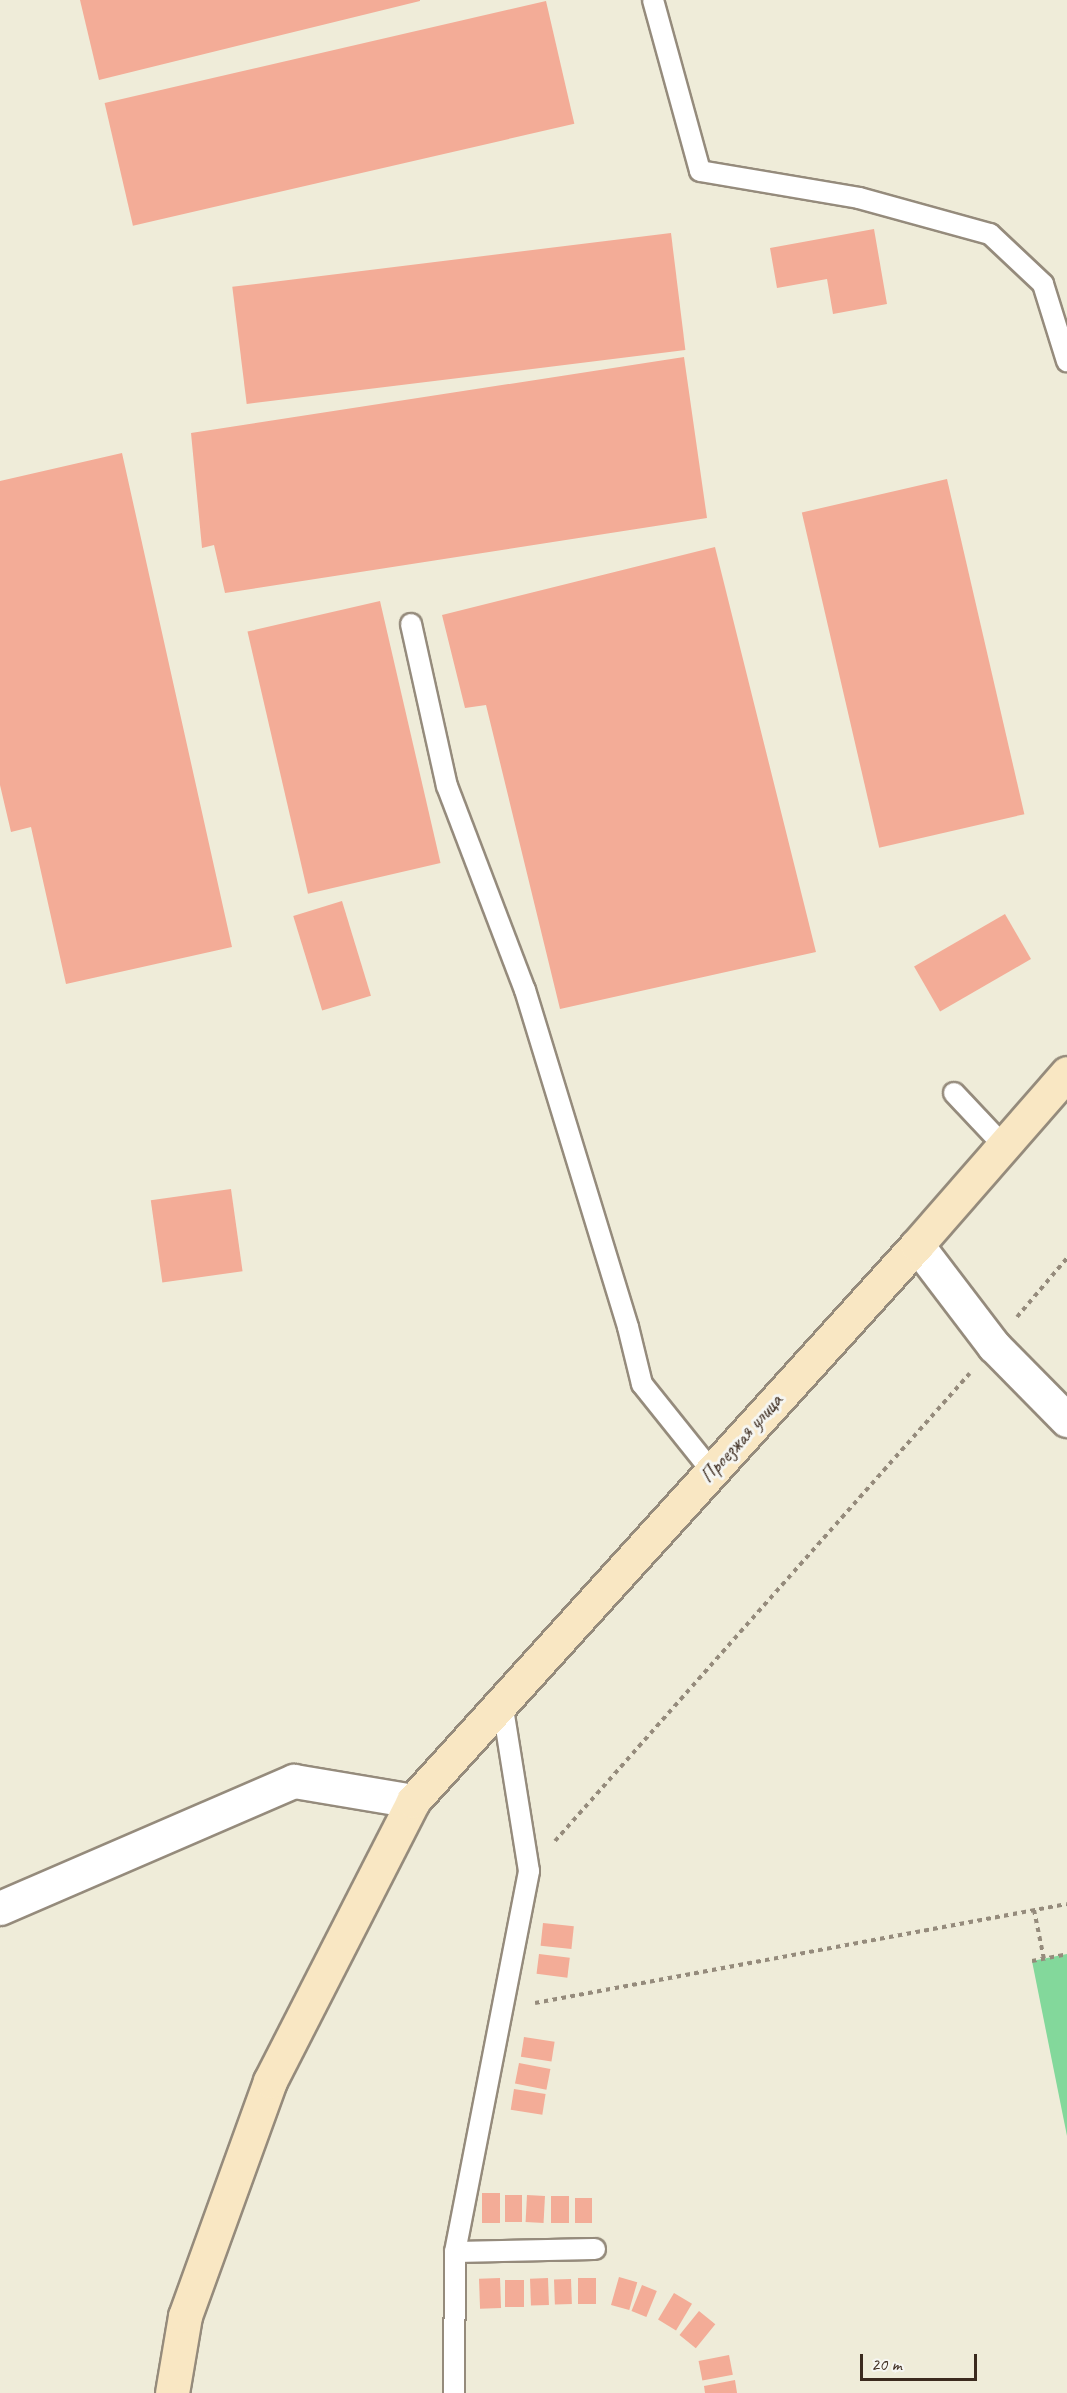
<!DOCTYPE html>
<html>
<head>
<meta charset="utf-8">
<style>
  body { margin:0 }
  #map { position:relative; width:1067px; height:2393px; overflow:hidden; background:#efecd9; font-family:Caveat,sans-serif }
  div>[style] { position:absolute }
  .green>* { inset:0; background:#83d89b }
  .building>* { inset:0; background:#f3ac97; transform-origin:0 0 }
  .path>* { height:4px; margin-top:-2px; transform-origin:0; background:repeating-linear-gradient(90deg,#958b7c 0 4.5px,transparent 0 9px) }
  .roads { filter:drop-shadow(2px 0 #958b7c) drop-shadow(-2px 0 #958b7c) drop-shadow(0 2px #958b7c) drop-shadow(0 -2px #958b7c) }
  .lane>* { height:20px; margin:-10px; padding:0 10px; transform-origin:10px; border-radius:10px; background:#fff }
  .street>* { height:33px; margin:-16.5px; padding:0 16.5px; transform-origin:16.5px; border-radius:16.5px; background:#fff }
  .secondary>* { height:33px; margin:-16.5px; padding:0 16.5px; transform-origin:16.5px; border-radius:16.5px; background:#f9e7c3 }
  span { translate:-50% -50%; white-space:nowrap; text-align:center; line-height:1.15; -webkit-text-stroke:6px #f6f6f2; paint-order:stroke }
  .street-label { font-size:21px; color:#3b2a1e }
  .scale { position:absolute; left:860px; top:2354px; width:117px; height:27px; box-sizing:border-box; border:3px solid #3b2a1e; border-top:0; padding-left:8px; font-size:18px; line-height:21px; white-space:nowrap; color:#3b2a1e; -webkit-text-stroke:4px #f6f6f2; paint-order:stroke }
</style>
</head>
<body>
<div id="map">
  <div class="green">
    <i style="clip-path:polygon(1067px 1954px,1067px 2136px,1032px 1961px)"></i>
  </div>
  <div class="building">
    <i style="clip-path:polygon(80px 0,420px 0,420px 1px,99px 80px)"></i>
    <i style="left:546px;top:1px;width:126px;height:453px;rotate:77deg"></i>
    <i style="clip-path:polygon(874px 229px,887px 304px,833px 314px,827px 279px,777px 288px,770px 248px)"></i>
    <i style="left:671px;top:233px;width:118px;height:442px;rotate:83deg"></i>
    <i style="clip-path:polygon(684px 357px,707px 518px,225px 593px,214px 545px,202px 548px,191px 433px)"></i>
    <i style="clip-path:polygon(122px 453px,232px 947px,66px 984px,31px 827px,11px 832px,0 785px,0 481px)"></i>
    <i style="left:947px;top:479px;width:344px;height:149px;rotate:77deg"></i>
    <i style="clip-path:polygon(715px 547px,816px 952px,560px 1009px,486px 705px,465px 708px,442px 615px)"></i>
    <i style="left:380px;top:601px;width:269px;height:136px;rotate:77deg"></i>
    <i style="left:342px;top:901px;width:99px;height:51px;rotate:73deg"></i>
    <i style="left:1005px;top:914px;width:52px;height:105px;rotate:60deg"></i>
    <i style="left:231px;top:1189px;width:83px;height:81px;rotate:82deg"></i>
    <i style="left:543px;top:1923px;width:31px;height:23px;rotate:6deg"></i>
    <i style="left:539px;top:1954px;width:31px;height:20px;rotate:7deg"></i>
    <i style="left:524px;top:2037px;width:31px;height:20px;rotate:9deg"></i>
    <i style="left:519px;top:2063px;width:32px;height:21px;rotate:11deg"></i>
    <i style="left:514px;top:2089px;width:32px;height:21px;rotate:9deg"></i>
    <i style="left:482px;top:2193px;width:18px;height:30px"></i>
    <i style="left:505px;top:2195px;width:17px;height:27px"></i>
    <i style="left:527px;top:2195px;width:18px;height:27px;rotate:3deg"></i>
    <i style="left:551px;top:2196px;width:18px;height:27px"></i>
    <i style="left:575px;top:2198px;width:17px;height:25px"></i>
    <i style="left:619px;top:2277px;width:19px;height:29px;rotate:16deg"></i>
    <i style="left:500px;top:2278px;width:30px;height:21px;rotate:88deg"></i>
    <i style="left:548px;top:2278px;width:27px;height:18px;rotate:88deg"></i>
    <i style="left:578px;top:2278px;width:18px;height:26px"></i>
    <i style="left:571px;top:2279px;width:25px;height:17px;rotate:88deg"></i>
    <i style="left:505px;top:2280px;width:19px;height:27px"></i>
    <i style="left:642px;top:2285px;width:16px;height:28px;rotate:22deg"></i>
    <i style="left:674px;top:2293px;width:21px;height:31px;rotate:31deg"></i>
    <i style="left:699px;top:2311px;width:21px;height:31px;rotate:39deg"></i>
    <i style="left:729px;top:2355px;width:20px;height:31px;rotate:79deg"></i>
    <i style="clip-path:polygon(735px 2380px,737px 2393px,705px 2393px,704px 2386px)"></i>
  </div>
  <div class="path">
    <i style="left:1017px;top:1317px;width:77px;rotate:-49.7deg"></i>
    <i style="left:555px;top:1841px;width:625px;rotate:-48.43deg"></i>
    <i style="left:1034px;top:1910px;width:50px;rotate:78.5deg"></i>
    <i style="left:1032px;top:1961px;width:36px;rotate:-11deg"></i>
    <i style="left:535px;top:2003px;width:541px;rotate:-10.54deg"></i>
  </div>
  <div class="roads">
    <div class="lane">
      <i style="left:653px;top:0;width:177px;rotate:74.6deg"></i>
      <i style="left:700px;top:171px;width:161px;rotate:9.6deg"></i>
      <i style="left:859px;top:198px;width:136px;rotate:15.4deg"></i>
      <i style="left:990px;top:234px;width:73px;rotate:43.3deg"></i>
      <i style="left:1043px;top:284px;width:81px;rotate:72.7deg"></i>
      <i style="left:411px;top:624px;width:166px;rotate:77.5deg"></i>
      <i style="left:447px;top:786px;width:218px;rotate:69.1deg"></i>
      <i style="left:525px;top:990px;width:352px;rotate:73deg"></i>
      <i style="left:628px;top:1327px;width:59px;rotate:76.2deg"></i>
      <i style="left:642px;top:1384px;width:110px;rotate:51.3deg"></i>
      <i style="left:954px;top:1093px;width:73px;rotate:46.7deg"></i>
      <i style="left:455px;top:2252px;width:140px;rotate:-1.2deg"></i>
      <i style="left:454px;top:2393px;width:141px;rotate:-89.6deg"></i>
      <i style="left:455px;top:2252px;width:388px;rotate:-79deg"></i>
      <i style="left:529px;top:1871px;width:171px;rotate:-99.1deg"></i>
    </div>
    <div class="street">
      <i style="left:917px;top:1245px;width:127px;rotate:52.7deg"></i>
      <i style="left:994px;top:1346px;width:104px;rotate:45.4deg"></i>
      <i style="left:0;top:1908px;width:320px;rotate:-23.4deg"></i>
      <i style="left:294px;top:1781px;width:121px;rotate:9.5deg"></i>
    </div>
    <div class="secondary">
      <i style="left:172px;top:2393px;width:78px;rotate:-80.4deg"></i>
      <i style="left:185px;top:2316px;width:250px;rotate:-70.1deg"></i>
      <i style="left:270px;top:2081px;width:314px;rotate:-62.9deg"></i>
      <i style="left:413px;top:1801px;width:750px;rotate:-47.81deg"></i>
      <i style="left:917px;top:1245px;width:228px;rotate:-48.9deg"></i>
    </div>
  </div>
  <div class="street-label">
    <span style="left:741px;top:1438px;rotate:-48deg">Проезжая улица</span>
  </div>
  <div class="scale">20 m</div>
</div>
</body>
</html>
